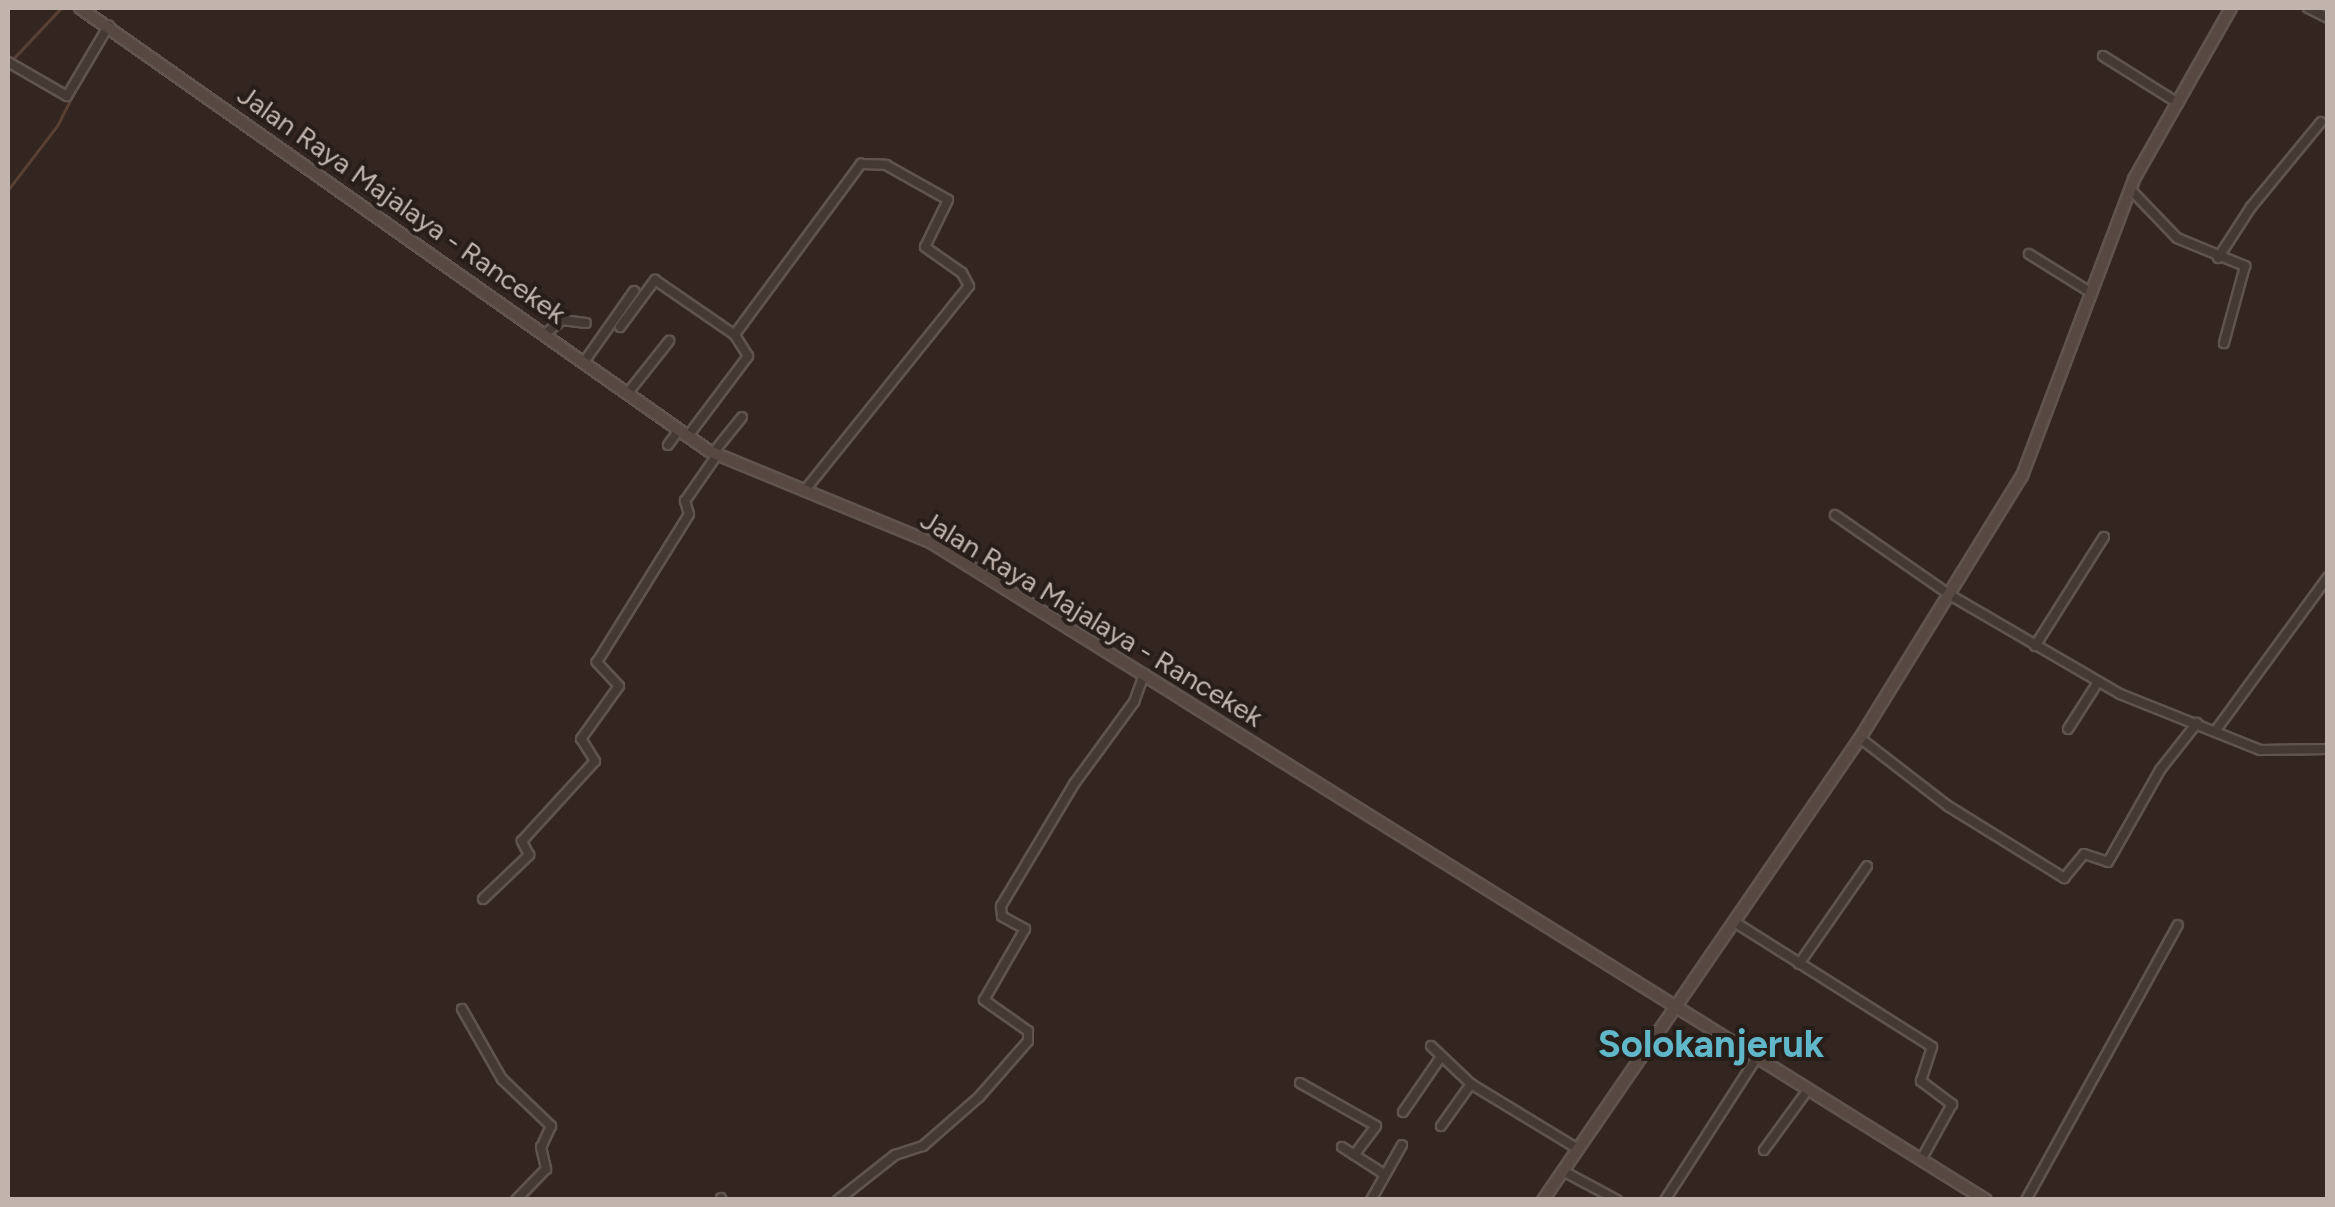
<!DOCTYPE html>
<html>
<head>
<meta charset="utf-8">
<style>
  body { margin:0 }
  #map { position:relative; width:2335px; height:1207px; overflow:hidden; background:#332620; font-family:Figtree,sans-serif }
  div>[style] { position:absolute }
  .stream>* { height:2.5px; margin:-1.25px; padding:0 1.25px; transform-origin:1.25px; border-radius:1.25px; background:#594035 }
  .roads { filter:drop-shadow(2px 0 #5f544e) drop-shadow(-2px 0 #5f544e) drop-shadow(0 2px #5f544e) drop-shadow(0 -2px #5f544e) }
  .street>* { height:8px; margin:-4px; padding:0 4px; transform-origin:4px; border-radius:4px; background:#443933 }
  .secondary>* { height:10px; margin:-5px; padding:0 5px; transform-origin:5px; border-radius:5px; background:#574942 }
  span { translate:-50% -50%; white-space:nowrap; text-align:center; line-height:1.15; -webkit-text-stroke:8px #281e19; paint-order:stroke }
  .street-label { font-size:28px; color:#c1b4ad }
  .district-label { font-size:38px; color:#60b7c9; font-weight:700 }
  .frame { position:absolute; inset:0; border:10px solid #c1b4ad; pointer-events:none }
</style>
</head>
<body>
<div id="map">
  <div class="stream">
    <i style="left:12px;top:60px;width:71px;rotate:-46.7deg"></i>
    <i style="left:8px;top:190px;width:81px;rotate:-52.6deg"></i>
    <i style="left:57px;top:126px;width:27px;rotate:-63deg"></i>
    <i style="left:69px;top:102px;width:6px;rotate:-141deg"></i>
  </div>
  <div class="roads">
    <div class="street">
      <i style="left:2308px;top:8px;width:22px;rotate:27deg"></i>
      <i style="left:2103px;top:56px;width:89px;rotate:32.1deg"></i>
      <i style="left:8px;top:62px;width:68px;rotate:30deg"></i>
      <i style="left:67px;top:96px;width:82px;rotate:-59.4deg"></i>
      <i style="left:2130px;top:189px;width:68px;rotate:46.2deg"></i>
      <i style="left:2177px;top:238px;width:74px;rotate:22.4deg"></i>
      <i style="left:2245px;top:266px;width:80px;rotate:105.3deg"></i>
      <i style="left:2029px;top:254px;width:72px;rotate:31.9deg"></i>
      <i style="left:2218px;top:258px;width:61px;rotate:-57.1deg"></i>
      <i style="left:2251px;top:207px;width:110px;rotate:-50.5deg"></i>
      <i style="left:620px;top:327px;width:59px;rotate:-53.3deg"></i>
      <i style="left:655px;top:280px;width:97px;rotate:34.5deg"></i>
      <i style="left:546px;top:333px;width:21px;rotate:-39deg"></i>
      <i style="left:562px;top:320px;width:24px;rotate:7deg"></i>
      <i style="left:584px;top:362px;width:87px;rotate:-54.8deg"></i>
      <i style="left:627px;top:394px;width:68px;rotate:-51.6deg"></i>
      <i style="left:688px;top:436px;width:100px;rotate:-53.1deg"></i>
      <i style="left:748px;top:356px;width:25px;rotate:-122deg"></i>
      <i style="left:735px;top:335px;width:6px;rotate:-59deg"></i>
      <i style="left:738px;top:330px;width:207px;rotate:-53.5deg"></i>
      <i style="left:861px;top:164px;width:25px;rotate:2deg"></i>
      <i style="left:886px;top:165px;width:71px;rotate:29.4deg"></i>
      <i style="left:948px;top:200px;width:52px;rotate:116.1deg"></i>
      <i style="left:925px;top:247px;width:45px;rotate:35.1deg"></i>
      <i style="left:962px;top:273px;width:15px;rotate:62deg"></i>
      <i style="left:969px;top:286px;width:263px;rotate:128.8deg"></i>
      <i style="left:668px;top:445px;width:19px;rotate:-54deg"></i>
      <i style="left:713px;top:453px;width:46px;rotate:-51.1deg"></i>
      <i style="left:1835px;top:515px;width:140px;rotate:34.8deg"></i>
      <i style="left:1950px;top:595px;width:197px;rotate:30.2deg"></i>
      <i style="left:2120px;top:694px;width:151px;rotate:21.8deg"></i>
      <i style="left:2260px;top:750px;width:68px;rotate:-0.8deg"></i>
      <i style="left:2035px;top:646px;width:129px;rotate:-57.7deg"></i>
      <i style="left:2068px;top:729px;width:56px;rotate:-57.4deg"></i>
      <i style="left:2216px;top:730px;width:190px;rotate:-53.8deg"></i>
      <i style="left:1860px;top:738px;width:111px;rotate:37.7deg"></i>
      <i style="left:1948px;top:806px;width:137px;rotate:31.8deg"></i>
      <i style="left:2064px;top:878px;width:31px;rotate:-50deg"></i>
      <i style="left:2084px;top:854px;width:25px;rotate:18deg"></i>
      <i style="left:2108px;top:862px;width:106px;rotate:-60.5deg"></i>
      <i style="left:2160px;top:770px;width:60px;rotate:-51.8deg"></i>
      <i style="left:483px;top:899px;width:64px;rotate:-43.7deg"></i>
      <i style="left:529px;top:855px;width:16px;rotate:-117deg"></i>
      <i style="left:522px;top:841px;width:108px;rotate:-47.6deg"></i>
      <i style="left:595px;top:761px;width:26px;rotate:-122deg"></i>
      <i style="left:581px;top:739px;width:65px;rotate:-54.4deg"></i>
      <i style="left:619px;top:686px;width:33px;rotate:-133deg"></i>
      <i style="left:597px;top:662px;width:174px;rotate:-58.1deg"></i>
      <i style="left:689px;top:514px;width:14px;rotate:-107deg"></i>
      <i style="left:685px;top:501px;width:56px;rotate:-55.2deg"></i>
      <i style="left:1736px;top:923px;width:232px;rotate:32.3deg"></i>
      <i style="left:1932px;top:1047px;width:36px;rotate:108deg"></i>
      <i style="left:1921px;top:1081px;width:39px;rotate:37deg"></i>
      <i style="left:1952px;top:1104px;width:64px;rotate:119deg"></i>
      <i style="left:1799px;top:964px;width:119px;rotate:-55.2deg"></i>
      <i style="left:462px;top:1009px;width:81px;rotate:60.3deg"></i>
      <i style="left:502px;top:1079px;width:68px;rotate:43.8deg"></i>
      <i style="left:551px;top:1126px;width:23px;rotate:115deg"></i>
      <i style="left:541px;top:1147px;width:23px;rotate:77deg"></i>
      <i style="left:546px;top:1169px;width:43px;rotate:134.1deg"></i>
      <i style="left:1431px;top:1046px;width:55px;rotate:43.5deg"></i>
      <i style="left:1471px;top:1084px;width:125px;rotate:31.3deg"></i>
      <i style="left:1300px;top:1083px;width:87px;rotate:29.5deg"></i>
      <i style="left:1376px;top:1126px;width:36px;rotate:127deg"></i>
      <i style="left:1403px;top:1112px;width:67px;rotate:-55.4deg"></i>
      <i style="left:1441px;top:1126px;width:52px;rotate:-54.5deg"></i>
      <i style="left:1342px;top:1147px;width:50px;rotate:32.7deg"></i>
      <i style="left:1764px;top:1150px;width:73px;rotate:-53.9deg"></i>
      <i style="left:1563px;top:1171px;width:61px;rotate:28.2deg"></i>
      <i style="left:721px;top:1198px;width:2px;rotate:63deg"></i>
      <i style="left:838px;top:1200px;width:73px;rotate:-38.3deg"></i>
      <i style="left:895px;top:1155px;width:29px;rotate:-18deg"></i>
      <i style="left:923px;top:1146px;width:74px;rotate:-41.2deg"></i>
      <i style="left:979px;top:1097px;width:74px;rotate:-48.8deg"></i>
      <i style="left:1028px;top:1041px;width:10px;rotate:-90deg"></i>
      <i style="left:1028px;top:1031px;width:54px;rotate:-144.8deg"></i>
      <i style="left:984px;top:1000px;width:82px;rotate:-60deg"></i>
      <i style="left:1025px;top:929px;width:26px;rotate:-151deg"></i>
      <i style="left:1002px;top:916px;width:10px;rotate:-96deg"></i>
      <i style="left:1001px;top:906px;width:142px;rotate:-59.1deg"></i>
      <i style="left:1074px;top:784px;width:102px;rotate:-53.8deg"></i>
      <i style="left:1134px;top:702px;width:30px;rotate:-70deg"></i>
      <i style="left:1371px;top:1200px;width:63px;rotate:-60.6deg"></i>
      <i style="left:1665px;top:1200px;width:168px;rotate:-57.2deg"></i>
      <i style="left:2026px;top:1200px;width:314px;rotate:-61.1deg"></i>
    </div>
    <div class="secondary">
      <i style="left:80px;top:8px;width:769px;rotate:35.16deg"></i>
      <i style="left:709px;top:451px;width:241px;rotate:22.4deg"></i>
      <i style="left:932px;top:543px;width:1242px;rotate:31.94deg"></i>
      <i style="left:1543px;top:1200px;width:560px;rotate:-55.54deg"></i>
      <i style="left:1860px;top:738px;width:308px;rotate:-58.3deg"></i>
      <i style="left:2022px;top:476px;width:317px;rotate:-69.3deg"></i>
      <i style="left:2134px;top:179px;width:197px;rotate:-60.4deg"></i>
    </div>
  </div>
  <div class="street-label">
    <span style="left:402px;top:204px;rotate:35deg">Jalan Raya Majalaya - Rancekek</span>
    <span style="left:1092px;top:618px;rotate:31deg">Jalan Raya Majalaya - Rancekek</span>
  </div>
  <div class="district-label">
    <span style="left:1711px;top:1045px">Solokanjeruk</span>
  </div>
  <div class="frame"></div>
</div>
</body>
</html>
